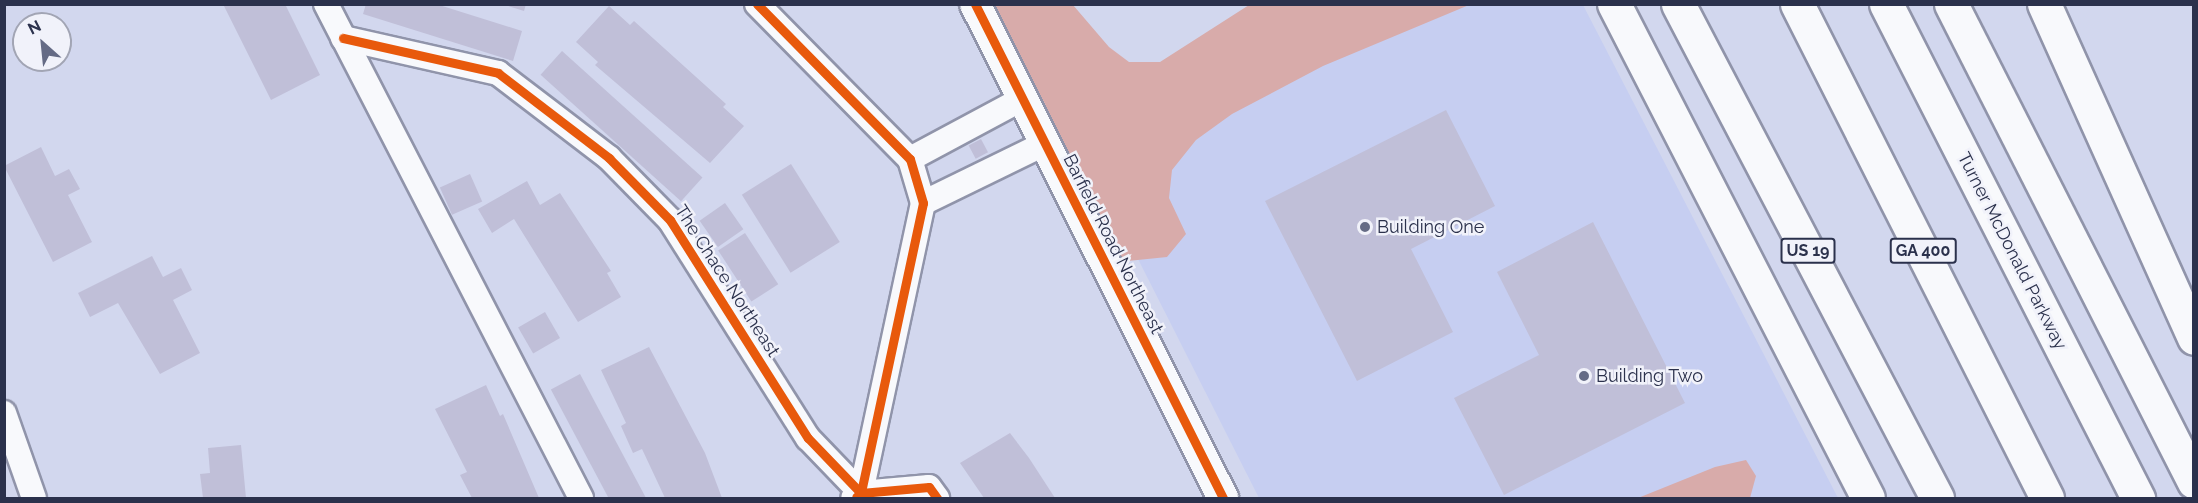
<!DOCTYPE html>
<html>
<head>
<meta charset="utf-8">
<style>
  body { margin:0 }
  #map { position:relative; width:2198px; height:503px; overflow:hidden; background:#d2d7ee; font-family:Raleway,sans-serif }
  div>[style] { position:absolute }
  .built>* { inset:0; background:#c6cef1 }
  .green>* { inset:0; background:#d8abaa }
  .building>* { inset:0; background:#c0bfd8; transform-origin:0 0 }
  .roads { filter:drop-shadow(2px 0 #9094aa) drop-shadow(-2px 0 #9094aa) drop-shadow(0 2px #9094aa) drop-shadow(0 -2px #9094aa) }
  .minor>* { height:24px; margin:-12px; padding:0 12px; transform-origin:12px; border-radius:12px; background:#f8f9fc }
  .tertiary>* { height:30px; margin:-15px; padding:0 15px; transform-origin:15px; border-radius:15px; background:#f8f9fc }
  .motorway>* { height:33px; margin:-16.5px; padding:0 16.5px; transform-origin:16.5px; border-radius:16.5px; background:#f8f9fc }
  .cycleway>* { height:9px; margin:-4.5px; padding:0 4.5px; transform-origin:4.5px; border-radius:4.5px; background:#e8590c }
  .dots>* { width:16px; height:16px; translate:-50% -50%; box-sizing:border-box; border:3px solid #f1f2fa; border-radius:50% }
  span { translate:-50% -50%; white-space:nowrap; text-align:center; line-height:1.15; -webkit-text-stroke:5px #f1f2fa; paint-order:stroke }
  .shield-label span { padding:2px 4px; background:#f1f2fa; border:2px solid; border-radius:4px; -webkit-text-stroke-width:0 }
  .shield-label { font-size:16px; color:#2b314c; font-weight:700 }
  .poi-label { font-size:18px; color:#2b314c }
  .left { translate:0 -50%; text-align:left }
  .street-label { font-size:18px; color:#2b314c }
  .frame { position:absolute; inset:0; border:6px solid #2b314c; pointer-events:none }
  .north { position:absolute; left:12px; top:12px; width:60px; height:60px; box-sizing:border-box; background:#f1f2fa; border:2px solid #a2a5b4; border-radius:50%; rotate:333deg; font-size:16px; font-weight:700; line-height:24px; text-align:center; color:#2b314c }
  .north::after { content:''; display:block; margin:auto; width:21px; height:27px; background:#656b85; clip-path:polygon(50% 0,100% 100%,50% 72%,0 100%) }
</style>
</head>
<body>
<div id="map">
  <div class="built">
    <i style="clip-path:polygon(1419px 5px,1583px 5px,1838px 498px,1259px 498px,1094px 172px)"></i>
  </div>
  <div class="green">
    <i style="clip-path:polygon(990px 5px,1073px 5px,1109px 47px,1129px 62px,1160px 62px,1249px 5px,1469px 5px,1323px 66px,1232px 114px,1196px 140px,1172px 170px,1169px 198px,1186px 234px,1167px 257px,1118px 262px,1077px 188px,1045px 104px)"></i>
    <i style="clip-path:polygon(1746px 460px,1756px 476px,1750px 498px,1638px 498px,1715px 467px)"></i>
  </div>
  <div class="building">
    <i style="clip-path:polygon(223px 4px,285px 4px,320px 75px,271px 100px)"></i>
    <i style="clip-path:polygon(366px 4px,436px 4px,522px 31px,513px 61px,363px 14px)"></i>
    <i style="clip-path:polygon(502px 4px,526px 4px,524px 11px)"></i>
    <i style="clip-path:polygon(609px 6px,630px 25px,634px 21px,726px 104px,723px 107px,744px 126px,710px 163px,595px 65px,598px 62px,576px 42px)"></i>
    <i style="left:562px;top:51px;width:189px;height:32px;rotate:42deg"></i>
    <i style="clip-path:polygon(1446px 110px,1495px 206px,1411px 249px,1453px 332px,1357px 381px,1265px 201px)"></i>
    <i style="left:981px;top:139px;width:15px;height:14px;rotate:62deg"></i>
    <i style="clip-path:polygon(41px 147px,55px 176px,69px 169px,80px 189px,68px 195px,92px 242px,53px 262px,4px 166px)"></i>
    <i style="left:791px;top:164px;width:92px;height:58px;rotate:58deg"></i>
    <i style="left:470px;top:174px;width:30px;height:33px;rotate:66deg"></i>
    <i style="clip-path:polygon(527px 181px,540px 205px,560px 193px,611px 271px,607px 273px,621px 297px,578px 322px,514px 219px,492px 233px,478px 209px)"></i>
    <i style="left:725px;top:203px;width:32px;height:31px;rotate:55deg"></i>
    <i style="clip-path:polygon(1593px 222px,1685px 403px,1504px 495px,1454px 398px,1539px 355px,1497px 272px)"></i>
    <i style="left:745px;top:233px;width:61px;height:32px;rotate:57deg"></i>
    <i style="clip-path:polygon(152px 256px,163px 277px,181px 268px,192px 290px,173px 300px,200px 353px,160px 374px,118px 303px,90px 317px,78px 293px)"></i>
    <i style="left:545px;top:312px;width:30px;height:31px;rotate:60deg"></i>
    <i style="clip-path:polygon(649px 347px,705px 453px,722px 498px,665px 498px,642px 449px,633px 453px,621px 426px,626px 423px,601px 370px)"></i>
    <i style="left:580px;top:374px;width:140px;height:33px;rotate:62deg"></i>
    <i style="clip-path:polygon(486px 385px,500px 416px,503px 414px,539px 498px,472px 498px,460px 475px,467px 472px,435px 409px)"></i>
    <i style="clip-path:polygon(1010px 433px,1029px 458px,1055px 498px,984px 498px,960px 463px)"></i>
    <i style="clip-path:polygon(241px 445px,246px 498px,203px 498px,200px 474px,210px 473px,208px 448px)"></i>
  </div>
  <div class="roads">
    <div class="minor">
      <i style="left:326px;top:4px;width:556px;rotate:62.7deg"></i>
      <i style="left:757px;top:4px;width:218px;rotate:45.4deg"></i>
      <i style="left:910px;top:159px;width:46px;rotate:73.5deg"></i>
      <i style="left:923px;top:203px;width:297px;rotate:102.1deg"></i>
      <i style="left:861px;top:493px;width:9px;rotate:148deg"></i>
      <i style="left:343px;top:38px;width:159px;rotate:12.7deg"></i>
      <i style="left:498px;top:73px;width:140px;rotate:37.4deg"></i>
      <i style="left:609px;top:158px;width:87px;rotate:45.5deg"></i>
      <i style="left:670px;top:220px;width:258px;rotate:57.7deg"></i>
      <i style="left:808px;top:438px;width:76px;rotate:46.1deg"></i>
      <i style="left:861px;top:493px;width:68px;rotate:-5deg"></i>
      <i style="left:929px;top:487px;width:14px;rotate:54deg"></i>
      <i style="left:910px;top:159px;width:127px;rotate:-28.2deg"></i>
      <i style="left:923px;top:203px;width:135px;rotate:-26deg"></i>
      <i style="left:4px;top:413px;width:90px;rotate:70.6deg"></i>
    </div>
    <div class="tertiary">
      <i style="left:975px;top:4px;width:553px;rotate:63.34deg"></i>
    </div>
    <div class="motorway">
      <i style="left:1614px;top:4px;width:555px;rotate:62.79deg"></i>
      <i style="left:1678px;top:4px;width:558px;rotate:62.33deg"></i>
      <i style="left:1797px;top:4px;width:554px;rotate:63.16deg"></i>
      <i style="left:1886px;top:4px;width:555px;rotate:62.97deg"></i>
      <i style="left:1951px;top:4px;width:536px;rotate:63.05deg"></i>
      <i style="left:2044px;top:4px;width:366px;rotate:65.8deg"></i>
    </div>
  </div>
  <div class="cycleway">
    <i style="left:757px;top:4px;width:218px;rotate:45.4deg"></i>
    <i style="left:910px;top:159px;width:46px;rotate:73.5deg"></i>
    <i style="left:923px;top:203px;width:297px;rotate:102.1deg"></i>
    <i style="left:861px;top:493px;width:6px;rotate:141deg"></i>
    <i style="left:975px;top:4px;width:553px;rotate:63.34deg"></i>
    <i style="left:343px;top:38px;width:159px;rotate:12.7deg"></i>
    <i style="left:498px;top:73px;width:140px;rotate:37.4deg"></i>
    <i style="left:609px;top:158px;width:87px;rotate:45.5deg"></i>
    <i style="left:670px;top:220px;width:258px;rotate:57.7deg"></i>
    <i style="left:808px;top:438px;width:76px;rotate:46.1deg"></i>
    <i style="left:861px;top:493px;width:68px;rotate:-5deg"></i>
    <i style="left:929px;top:487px;width:14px;rotate:54deg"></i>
  </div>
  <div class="dots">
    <i style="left:1365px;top:227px;background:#656b85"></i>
    <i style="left:1584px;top:376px;background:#656b85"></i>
  </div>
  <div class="shield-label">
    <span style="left:1808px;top:251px">US 19</span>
    <span style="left:1923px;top:251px">GA 400</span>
  </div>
  <div class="poi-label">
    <span class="left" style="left:1377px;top:227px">Building One</span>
    <span class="left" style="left:1596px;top:376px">Building Two</span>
  </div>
  <div class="street-label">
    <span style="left:1113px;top:244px;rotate:63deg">Barfield Road Northeast</span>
    <span style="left:2012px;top:251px;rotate:63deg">Turner McDonald Parkway</span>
    <span style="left:727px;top:281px;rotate:57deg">The Chace Northeast</span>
  </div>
  <div class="frame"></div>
  <div class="north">N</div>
</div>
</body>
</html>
